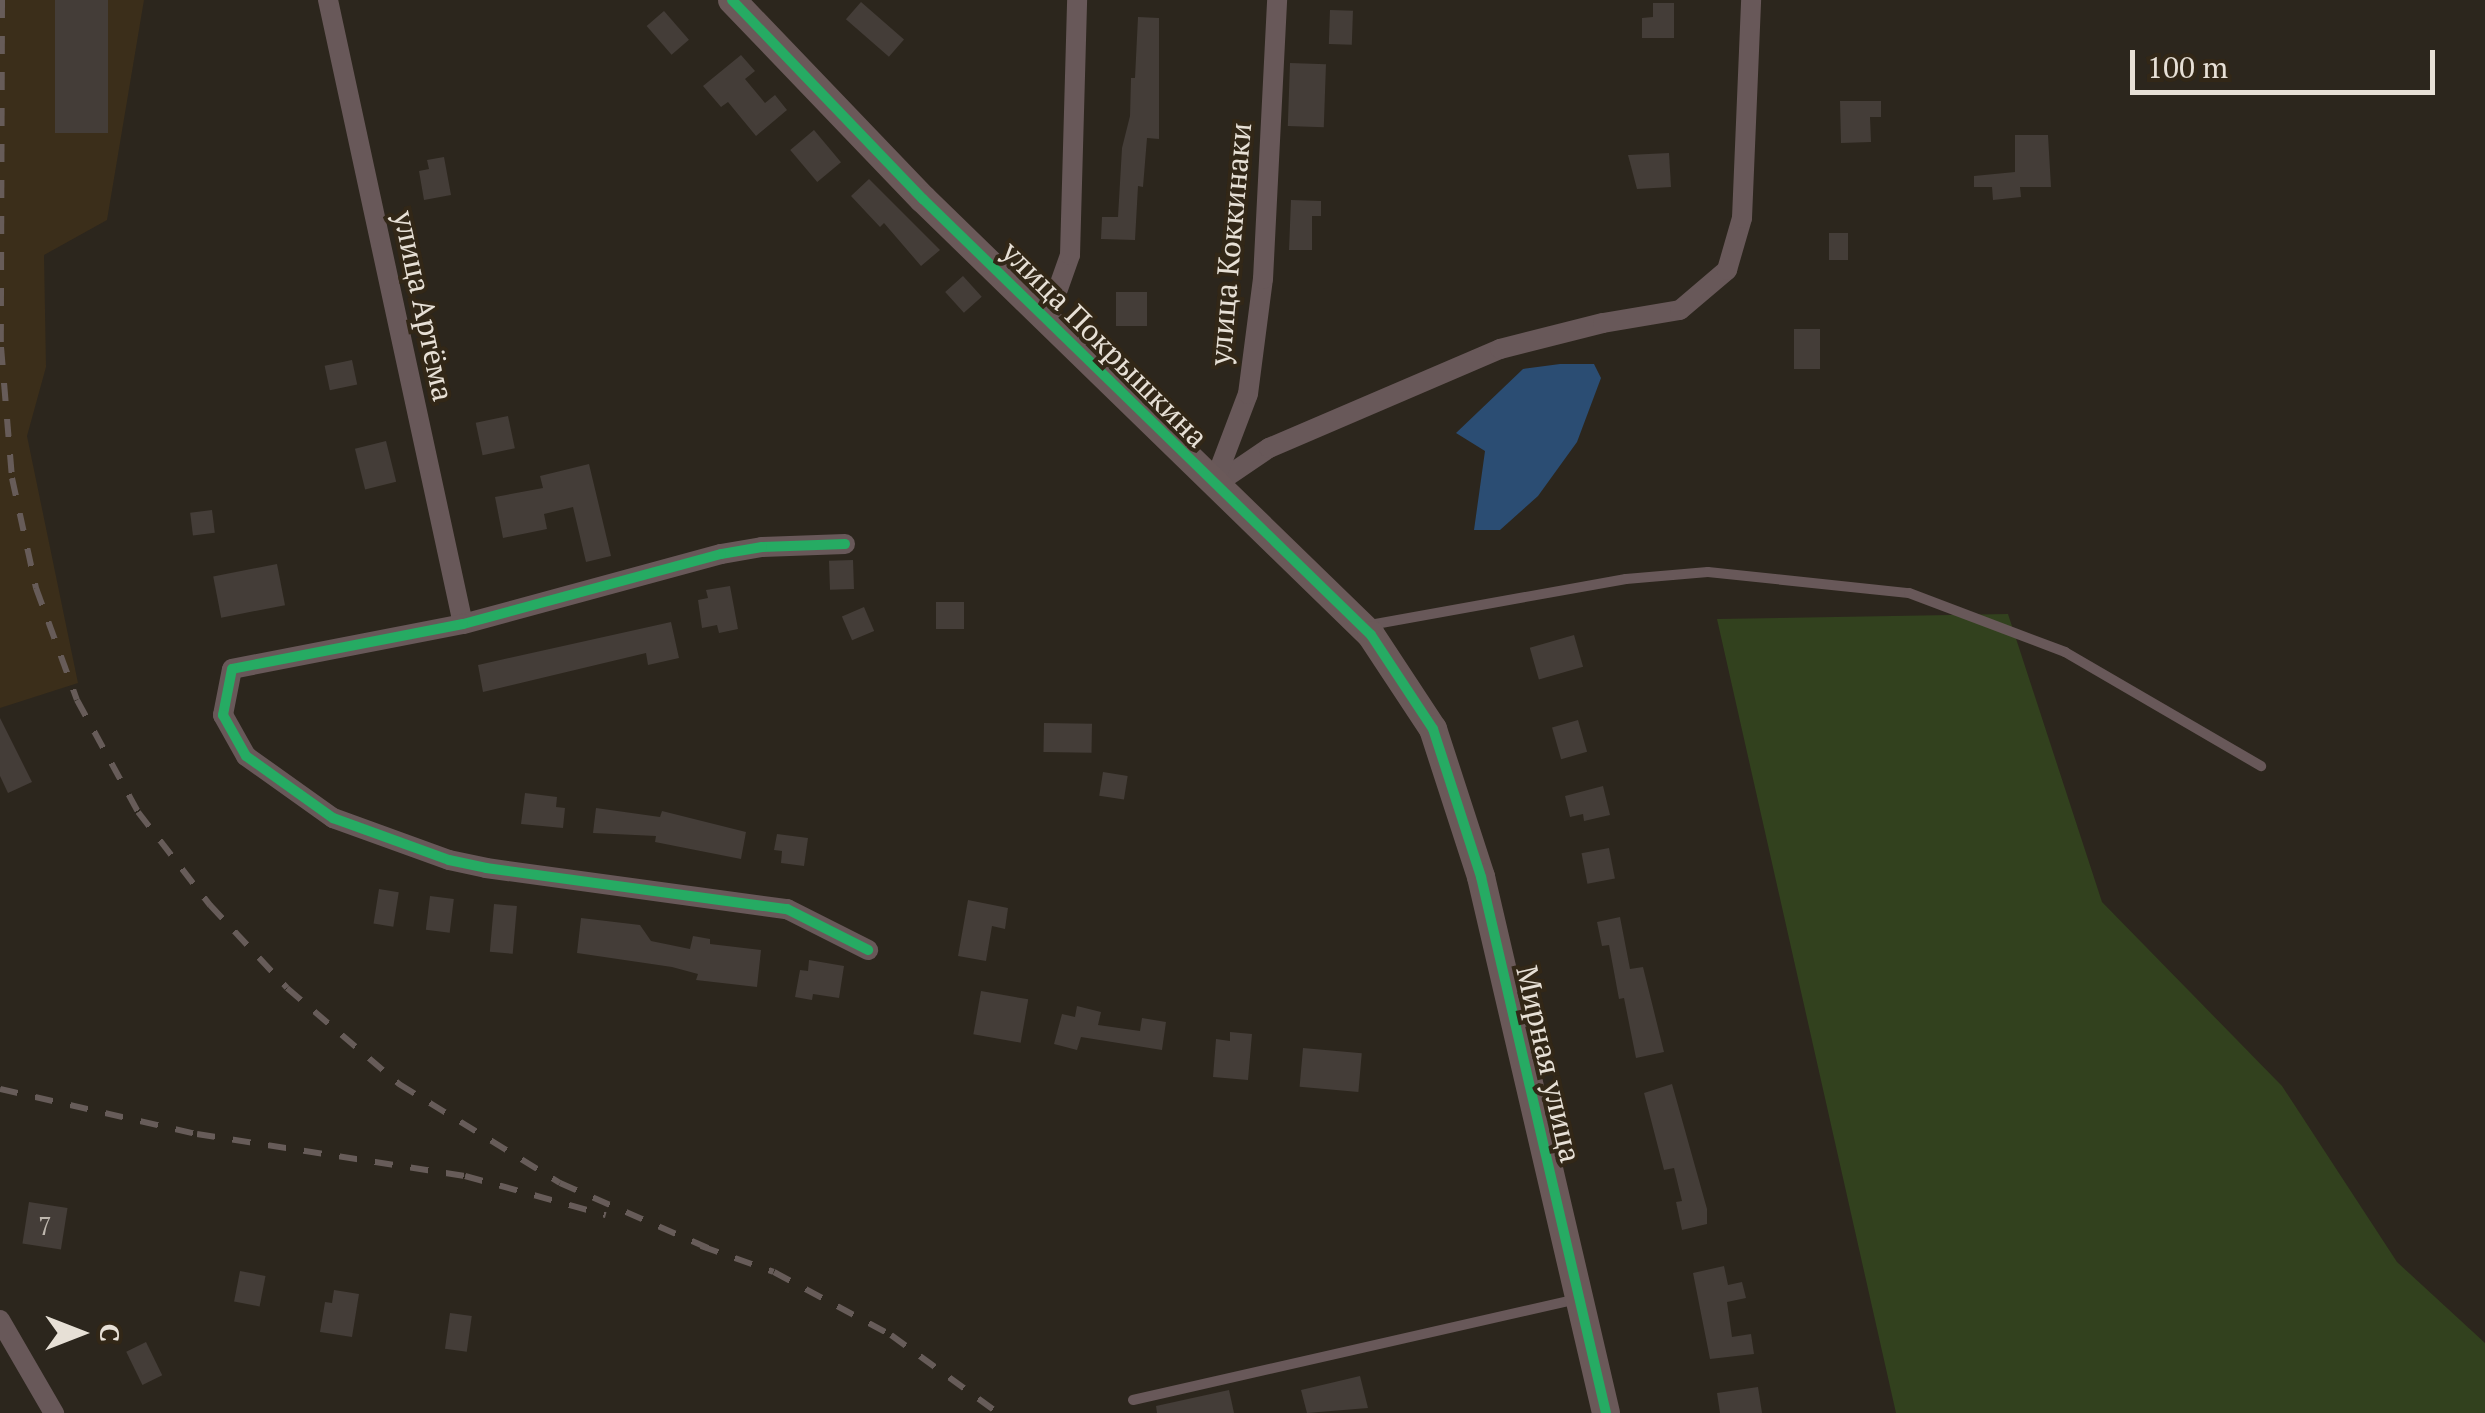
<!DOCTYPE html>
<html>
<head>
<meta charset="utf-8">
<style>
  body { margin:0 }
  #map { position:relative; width:2485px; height:1413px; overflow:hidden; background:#2c261d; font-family:"PT Serif",serif }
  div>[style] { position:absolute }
  .built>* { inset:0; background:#3b2e1a }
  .green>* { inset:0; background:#32411e }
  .water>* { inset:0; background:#2b4d73 }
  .building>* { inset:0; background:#443d38; transform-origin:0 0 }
  .lane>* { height:10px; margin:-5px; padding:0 5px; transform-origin:5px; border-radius:5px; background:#685859 }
  .street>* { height:20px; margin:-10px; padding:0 10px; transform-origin:10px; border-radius:10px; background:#685859 }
  .secondary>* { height:28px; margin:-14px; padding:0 14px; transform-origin:14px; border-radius:14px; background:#6a5959 }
  .rail>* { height:6px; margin-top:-3px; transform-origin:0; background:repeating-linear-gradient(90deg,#675c59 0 18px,transparent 0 36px) }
  .cycleway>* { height:10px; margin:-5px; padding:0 5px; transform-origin:5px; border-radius:5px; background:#26ab63 }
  span { translate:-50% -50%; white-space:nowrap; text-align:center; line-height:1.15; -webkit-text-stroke:8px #322717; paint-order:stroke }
  .number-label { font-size:25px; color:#beb7ae }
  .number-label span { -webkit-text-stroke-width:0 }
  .street-label { font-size:30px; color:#e7e0d6 }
  .north { position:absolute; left:30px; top:1283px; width:100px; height:100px; -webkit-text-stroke:8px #322717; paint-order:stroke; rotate:90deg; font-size:28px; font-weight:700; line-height:40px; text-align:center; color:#e7e0d6 }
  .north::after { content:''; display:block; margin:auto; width:35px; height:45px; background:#e7e0d6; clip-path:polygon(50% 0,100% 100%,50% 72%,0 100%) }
  .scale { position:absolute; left:2130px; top:50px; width:305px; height:45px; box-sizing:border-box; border:5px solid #e7e0d6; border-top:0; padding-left:12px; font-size:30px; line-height:35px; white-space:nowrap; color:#e7e0d6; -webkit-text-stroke:8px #322717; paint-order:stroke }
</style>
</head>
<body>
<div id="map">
  <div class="built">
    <i style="clip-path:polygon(0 0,144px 0,107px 220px,44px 255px,46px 367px,27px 436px,78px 683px,0 708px)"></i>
  </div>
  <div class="green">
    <i style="clip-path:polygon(2008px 614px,2102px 902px,2282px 1086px,2397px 1262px,2485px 1343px,2485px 1413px,1896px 1413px,1717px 619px)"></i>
  </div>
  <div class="water">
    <i style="clip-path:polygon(1560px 364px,1594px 364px,1601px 378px,1577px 442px,1538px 496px,1500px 530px,1474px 530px,1485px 451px,1456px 433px,1523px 369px)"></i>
  </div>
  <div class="building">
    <i style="left:55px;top:0;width:53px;height:133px"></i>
    <i style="left:861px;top:2px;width:57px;height:23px;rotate:41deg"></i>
    <i style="clip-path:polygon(1653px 3px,1674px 3px,1674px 38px,1642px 38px,1642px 18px,1653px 17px)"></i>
    <i style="left:1330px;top:10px;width:23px;height:34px;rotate:2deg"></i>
    <i style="left:664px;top:11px;width:38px;height:23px;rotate:49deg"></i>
    <i style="clip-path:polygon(1138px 17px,1159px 18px,1159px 139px,1147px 138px,1143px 187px,1138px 186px,1135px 240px,1101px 239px,1102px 217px,1118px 217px,1122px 148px,1130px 116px,1131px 78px,1135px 78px)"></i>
    <i style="clip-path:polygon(741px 55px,755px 71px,745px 79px,765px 103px,775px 95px,787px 110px,756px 136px,728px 102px,721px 107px,703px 86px)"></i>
    <i style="left:1290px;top:63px;width:36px;height:63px;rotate:2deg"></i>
    <i style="clip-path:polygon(1840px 101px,1881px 101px,1881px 117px,1870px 117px,1871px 142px,1841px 143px)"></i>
    <i style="left:814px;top:130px;width:42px;height:31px;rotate:50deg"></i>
    <i style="clip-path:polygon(2015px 135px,2048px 135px,2051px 187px,2020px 187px,2021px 197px,1993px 200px,1992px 187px,1974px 187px,1974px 176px,2015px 172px)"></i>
    <i style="clip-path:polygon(1669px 153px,1671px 187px,1637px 189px,1628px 155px)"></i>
    <i style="clip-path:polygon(444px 157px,451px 195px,424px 200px,419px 171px,429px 169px,427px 160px)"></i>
    <i style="clip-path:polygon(869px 179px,940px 250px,921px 266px,884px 223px,880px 227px,851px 196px)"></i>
    <i style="clip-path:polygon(1291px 200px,1321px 201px,1321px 216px,1312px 216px,1312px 250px,1289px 250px)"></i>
    <i style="left:1829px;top:233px;width:19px;height:27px"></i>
    <i style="left:963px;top:276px;width:28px;height:24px;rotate:48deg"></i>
    <i style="left:1116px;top:292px;width:31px;height:34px"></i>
    <i style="left:1794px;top:329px;width:26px;height:40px"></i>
    <i style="left:352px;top:360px;width:25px;height:28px;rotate:78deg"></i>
    <i style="left:508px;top:416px;width:33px;height:33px;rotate:78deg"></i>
    <i style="left:386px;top:441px;width:42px;height:32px;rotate:76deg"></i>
    <i style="clip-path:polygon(589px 464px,611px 556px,586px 562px,573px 507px,544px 514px,547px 529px,503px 538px,495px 497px,543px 488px,540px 476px)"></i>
    <i style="left:212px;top:510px;width:23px;height:22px;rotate:83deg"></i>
    <i style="left:853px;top:560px;width:29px;height:24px;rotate:88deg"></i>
    <i style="left:277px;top:564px;width:42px;height:65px;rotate:79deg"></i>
    <i style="clip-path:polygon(730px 586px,738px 629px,719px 633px,717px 625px,702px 628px,698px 600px,708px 598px,706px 590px)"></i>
    <i style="left:936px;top:602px;width:28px;height:27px"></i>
    <i style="left:864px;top:607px;width:26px;height:24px;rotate:67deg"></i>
    <i style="clip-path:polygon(671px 622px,679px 658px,648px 665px,646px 653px,483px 692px,478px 665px)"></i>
    <i style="left:1574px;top:635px;width:33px;height:46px;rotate:74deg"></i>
    <i style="clip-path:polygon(0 718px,32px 782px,8px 793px,0 776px)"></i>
    <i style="left:1578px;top:720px;width:33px;height:27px;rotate:74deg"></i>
    <i style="left:1044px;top:723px;width:48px;height:29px;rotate:1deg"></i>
    <i style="left:1103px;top:772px;width:25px;height:24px;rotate:9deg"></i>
    <i style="clip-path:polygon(1603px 786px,1610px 815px,1584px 821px,1583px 814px,1570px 817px,1565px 796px)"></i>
    <i style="clip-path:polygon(525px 793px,557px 797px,556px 807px,565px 808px,563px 828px,521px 824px)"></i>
    <i style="clip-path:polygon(596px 808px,660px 817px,662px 811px,746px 832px,741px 859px,655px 842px,656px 836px,593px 833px)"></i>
    <i style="clip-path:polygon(777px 834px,808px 838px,804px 866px,781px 863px,782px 851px,774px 850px)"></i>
    <i style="left:1609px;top:848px;width:31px;height:28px;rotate:79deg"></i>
    <i style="left:379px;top:889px;width:20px;height:35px;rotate:9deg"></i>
    <i style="left:430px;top:896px;width:24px;height:34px;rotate:7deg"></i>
    <i style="clip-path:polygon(968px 900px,1008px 908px,1005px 929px,992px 926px,986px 961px,958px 956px)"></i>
    <i style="left:494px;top:904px;width:23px;height:48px;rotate:5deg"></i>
    <i style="clip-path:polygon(1620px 917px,1630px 969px,1643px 967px,1664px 1052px,1636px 1058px,1624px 998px,1619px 999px,1609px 945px,1602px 946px,1597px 922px)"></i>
    <i style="clip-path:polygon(581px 918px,640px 925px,651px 941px,690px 949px,693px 936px,710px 939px,710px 944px,761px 950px,757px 987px,696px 980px,698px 974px,672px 967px,577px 953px)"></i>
    <i style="clip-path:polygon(809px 960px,844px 966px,839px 998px,813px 994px,812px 1000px,795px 997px,800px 970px,808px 971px)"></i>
    <i style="left:981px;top:991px;width:48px;height:44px;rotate:10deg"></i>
    <i style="clip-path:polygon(1077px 1006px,1101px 1012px,1098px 1025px,1140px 1031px,1142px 1018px,1166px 1022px,1162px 1050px,1081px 1037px,1077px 1050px,1054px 1044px,1062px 1014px,1075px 1017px)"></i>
    <i style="clip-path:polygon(1230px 1032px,1252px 1034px,1248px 1080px,1213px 1077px,1216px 1039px,1230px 1041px)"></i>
    <i style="left:1303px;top:1048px;width:59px;height:39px;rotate:5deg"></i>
    <i style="clip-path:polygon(1672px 1084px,1707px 1209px,1707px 1224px,1682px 1230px,1676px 1202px,1682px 1201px,1674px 1168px,1664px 1170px,1644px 1093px)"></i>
    <i style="left:29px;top:1202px;width:39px;height:42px;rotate:9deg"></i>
    <i style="clip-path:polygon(1724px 1266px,1728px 1285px,1742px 1282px,1746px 1298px,1727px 1302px,1732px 1337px,1751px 1334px,1754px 1354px,1710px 1359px,1693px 1273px)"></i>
    <i style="left:240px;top:1271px;width:26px;height:31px;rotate:11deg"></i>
    <i style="clip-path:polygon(334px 1290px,359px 1294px,352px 1337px,320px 1332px,325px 1302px,332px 1303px)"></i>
    <i style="left:450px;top:1313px;width:22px;height:36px;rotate:8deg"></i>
    <i style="left:146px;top:1342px;width:37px;height:22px;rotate:64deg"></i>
    <i style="clip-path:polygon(1360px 1376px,1368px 1408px,1307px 1413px,1301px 1390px)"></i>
    <i style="clip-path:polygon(1758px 1387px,1762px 1413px,1720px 1413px,1717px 1393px)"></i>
    <i style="clip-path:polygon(1229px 1390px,1234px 1413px,1157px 1413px,1156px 1406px)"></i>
  </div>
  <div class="lane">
    <i style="left:1370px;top:625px;width:260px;rotate:-10.2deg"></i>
    <i style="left:1626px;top:579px;width:82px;rotate:-4.9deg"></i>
    <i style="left:1708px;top:572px;width:202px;rotate:6deg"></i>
    <i style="left:1909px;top:593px;width:167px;rotate:20.7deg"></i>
    <i style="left:2065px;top:652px;width:227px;rotate:30.2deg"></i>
    <i style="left:1133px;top:1400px;width:454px;rotate:-12.8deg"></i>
  </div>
  <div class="street">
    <i style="left:328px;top:0;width:638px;rotate:77.79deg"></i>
    <i style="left:1047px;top:320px;width:69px;rotate:-70.5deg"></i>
    <i style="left:1070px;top:255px;width:255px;rotate:-88.4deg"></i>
    <i style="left:1213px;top:486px;width:68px;rotate:-34.2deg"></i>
    <i style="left:1269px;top:448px;width:251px;rotate:-23.2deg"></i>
    <i style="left:1500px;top:349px;width:106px;rotate:-14.2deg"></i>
    <i style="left:1603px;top:323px;width:78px;rotate:-9.6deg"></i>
    <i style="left:1680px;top:310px;width:62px;rotate:-40.4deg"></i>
    <i style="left:1727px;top:270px;width:54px;rotate:-73.9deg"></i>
    <i style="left:1742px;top:218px;width:218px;rotate:-87.6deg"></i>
    <i style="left:1213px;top:486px;width:98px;rotate:-69.2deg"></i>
    <i style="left:1248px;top:394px;width:116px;rotate:-82.6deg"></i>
    <i style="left:1263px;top:279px;width:279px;rotate:-87.1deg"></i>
    <i style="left:845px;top:544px;width:83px;rotate:177.9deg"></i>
    <i style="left:762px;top:547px;width:42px;rotate:170.3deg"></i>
    <i style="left:721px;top:554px;width:267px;rotate:164.8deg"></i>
    <i style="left:463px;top:624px;width:235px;rotate:169deg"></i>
    <i style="left:232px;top:669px;width:47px;rotate:101.1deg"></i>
    <i style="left:223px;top:715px;width:47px;rotate:60.7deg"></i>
    <i style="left:246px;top:756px;width:107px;rotate:35.5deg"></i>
    <i style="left:333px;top:818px;width:123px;rotate:19.9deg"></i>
    <i style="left:449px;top:860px;width:38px;rotate:12deg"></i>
    <i style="left:486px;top:868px;width:304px;rotate:7.8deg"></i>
    <i style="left:787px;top:909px;width:91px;rotate:26.8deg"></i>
    <i style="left:0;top:1320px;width:108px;rotate:59.9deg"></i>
  </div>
  <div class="secondary">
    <i style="left:732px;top:0;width:276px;rotate:46.2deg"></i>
    <i style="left:923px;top:199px;width:625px;rotate:44.22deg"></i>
    <i style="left:1371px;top:635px;width:113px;rotate:56.6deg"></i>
    <i style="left:1433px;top:729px;width:156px;rotate:72deg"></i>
    <i style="left:1481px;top:877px;width:550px;rotate:76.87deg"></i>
  </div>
  <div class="rail">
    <i style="left:2px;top:0;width:347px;rotate:90.2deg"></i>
    <i style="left:1px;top:347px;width:131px;rotate:85.2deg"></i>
    <i style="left:12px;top:478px;width:113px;rotate:77.7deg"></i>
    <i style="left:36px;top:588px;width:119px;rotate:69.9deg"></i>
    <i style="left:77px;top:700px;width:128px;rotate:61.4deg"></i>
    <i style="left:138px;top:812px;width:118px;rotate:52.3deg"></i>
    <i style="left:210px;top:905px;width:113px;rotate:47.1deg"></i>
    <i style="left:287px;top:988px;width:148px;rotate:40.6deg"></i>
    <i style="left:399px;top:1084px;width:189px;rotate:31.6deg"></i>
    <i style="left:560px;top:1183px;width:169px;rotate:23.7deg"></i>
    <i style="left:0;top:1089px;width:202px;rotate:12.9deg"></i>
    <i style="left:197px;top:1134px;width:271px;rotate:8.9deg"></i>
    <i style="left:465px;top:1176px;width:146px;rotate:15.5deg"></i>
    <i style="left:701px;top:1246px;width:77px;rotate:19.6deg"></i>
    <i style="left:774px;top:1272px;width:133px;rotate:28.3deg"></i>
    <i style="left:891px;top:1335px;width:132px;rotate:36.1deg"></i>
  </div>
  <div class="cycleway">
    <i style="left:732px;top:0;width:276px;rotate:46.2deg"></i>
    <i style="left:923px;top:199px;width:625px;rotate:44.22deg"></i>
    <i style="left:1371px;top:635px;width:113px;rotate:56.6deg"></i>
    <i style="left:1433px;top:729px;width:156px;rotate:72deg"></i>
    <i style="left:1481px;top:877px;width:550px;rotate:76.87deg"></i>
    <i style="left:845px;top:544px;width:83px;rotate:177.9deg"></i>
    <i style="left:762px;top:547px;width:42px;rotate:170.3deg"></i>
    <i style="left:721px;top:554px;width:267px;rotate:164.8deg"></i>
    <i style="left:463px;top:624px;width:235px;rotate:169deg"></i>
    <i style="left:232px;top:669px;width:47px;rotate:101.1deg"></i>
    <i style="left:223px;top:715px;width:47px;rotate:60.7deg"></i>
    <i style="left:246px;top:756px;width:107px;rotate:35.5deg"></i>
    <i style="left:333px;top:818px;width:123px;rotate:19.9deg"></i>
    <i style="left:449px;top:860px;width:38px;rotate:12deg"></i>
    <i style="left:486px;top:868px;width:304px;rotate:7.8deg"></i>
    <i style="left:787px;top:909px;width:91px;rotate:26.8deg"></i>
  </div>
  <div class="number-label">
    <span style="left:45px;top:1226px">7</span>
  </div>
  <div class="street-label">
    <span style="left:1230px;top:244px;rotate:-85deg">улица Коккинаки</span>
    <span style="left:424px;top:306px;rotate:78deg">улица Артёма</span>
    <span style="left:1105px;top:344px;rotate:45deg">улица Покрышкина</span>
    <span style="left:1549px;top:1064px;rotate:77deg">Мирная улица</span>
  </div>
  <div class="north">С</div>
  <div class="scale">100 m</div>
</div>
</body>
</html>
